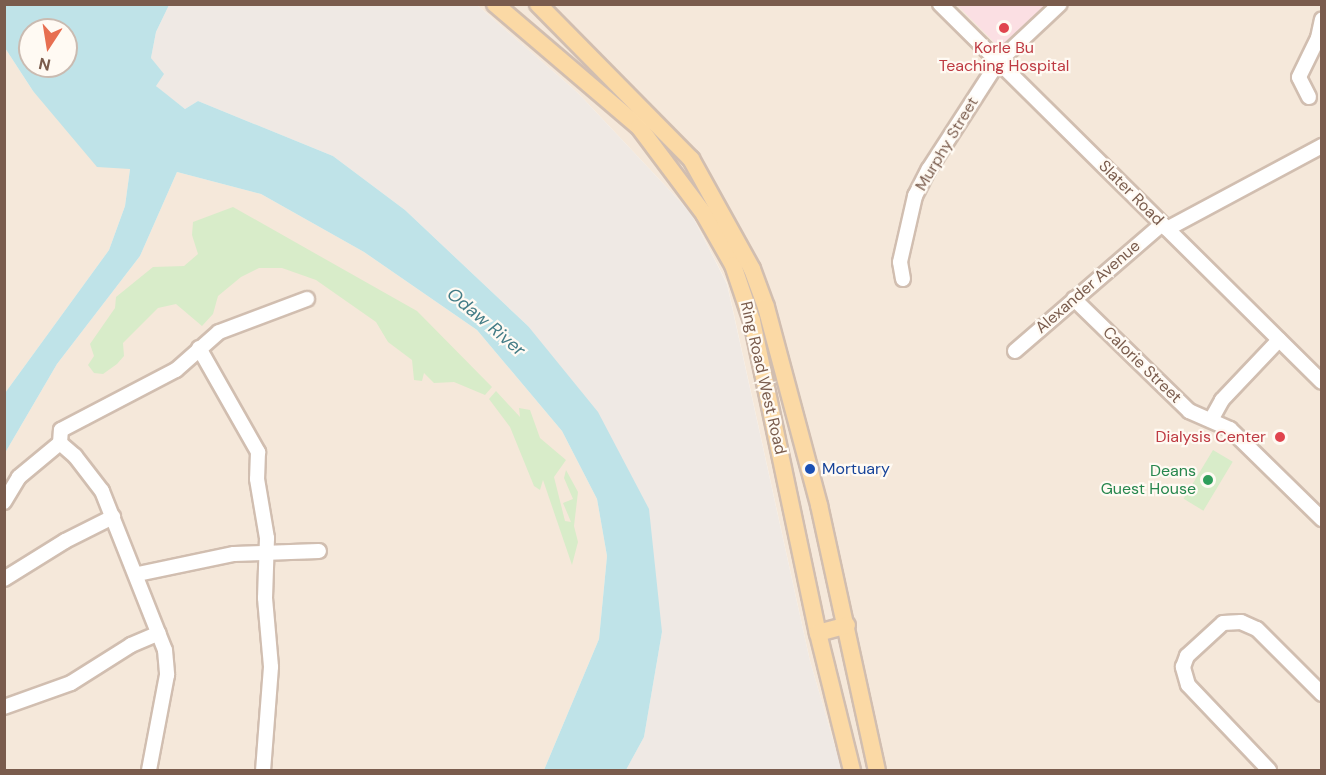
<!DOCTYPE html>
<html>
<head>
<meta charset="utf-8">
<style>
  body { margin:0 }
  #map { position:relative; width:1326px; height:775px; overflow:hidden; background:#fdf6ec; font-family:"DM Sans",sans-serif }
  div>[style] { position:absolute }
  .residential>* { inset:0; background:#f5e8da }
  .industrial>* { inset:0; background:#efe9e4 }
  .medical>* { inset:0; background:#fbdfe3 }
  .green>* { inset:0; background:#d8ecc9; transform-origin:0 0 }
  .water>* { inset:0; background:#bfe3e8 }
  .roads { filter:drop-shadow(2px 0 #d1beb0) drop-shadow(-2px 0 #d1beb0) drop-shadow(0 2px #d1beb0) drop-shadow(0 -2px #d1beb0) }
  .minor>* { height:14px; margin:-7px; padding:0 7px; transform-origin:7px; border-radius:7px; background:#fff }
  .major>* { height:16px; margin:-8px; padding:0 8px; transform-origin:8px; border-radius:8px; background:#fbd9a5 }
  .dots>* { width:16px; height:16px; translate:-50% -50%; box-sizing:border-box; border:3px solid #fffaf3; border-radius:50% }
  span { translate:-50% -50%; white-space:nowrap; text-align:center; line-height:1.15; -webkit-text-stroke:4.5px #fffaf3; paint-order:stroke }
  .health-label { font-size:16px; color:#be3a42 }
  .right { translate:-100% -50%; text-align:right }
  .street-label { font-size:16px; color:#7a5c4d }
  .transit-label { font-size:16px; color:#164399 }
  .left { translate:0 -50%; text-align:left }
  .leisure-label { font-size:16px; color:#27864d }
  .water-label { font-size:18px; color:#437c86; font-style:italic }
  .frame { position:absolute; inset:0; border:6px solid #7a5c4d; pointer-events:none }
  .north { position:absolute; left:18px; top:18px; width:60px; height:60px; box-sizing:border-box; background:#fffaf3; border:2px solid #cabbb1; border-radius:50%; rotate:192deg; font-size:16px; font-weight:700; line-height:24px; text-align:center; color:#7a5c4d }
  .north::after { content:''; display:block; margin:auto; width:21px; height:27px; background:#e76f51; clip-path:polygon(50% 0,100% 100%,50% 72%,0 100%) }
</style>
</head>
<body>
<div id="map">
  <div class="residential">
    <i style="clip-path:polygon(477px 5px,1321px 5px,1321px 770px,842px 770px,810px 661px,727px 283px,691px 213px,578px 93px)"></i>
    <i style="clip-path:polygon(5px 48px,33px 91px,130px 169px,125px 206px,109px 250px,5px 393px)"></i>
    <i style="clip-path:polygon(177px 172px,261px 194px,364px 252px,477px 330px,562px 431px,597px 499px,607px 556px,599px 639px,544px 770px,5px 770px,5px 453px,57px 364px,140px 256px)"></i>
  </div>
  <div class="industrial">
    <i style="clip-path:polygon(169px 5px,477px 5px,578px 93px,691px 213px,727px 284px,810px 661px,842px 770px,626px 770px,644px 737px,662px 632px,528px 326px,405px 210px,333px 156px,198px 101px,185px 109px,165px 94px,156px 86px,151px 58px,156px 32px)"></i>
  </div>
  <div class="medical">
    <i style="clip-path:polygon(957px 5px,1051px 5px,1003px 51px)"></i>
  </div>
  <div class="green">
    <i style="clip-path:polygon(233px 207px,417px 311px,492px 387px,485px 395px,454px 382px,434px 383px,424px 373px,422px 381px,414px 380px,412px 360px,388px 342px,376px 322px,316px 280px,282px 268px,259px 268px,241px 277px,218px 296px,213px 314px,202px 326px,176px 304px,158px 308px,123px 343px,124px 356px,117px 364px,103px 374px,94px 373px,88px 365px,94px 356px,90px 344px,115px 308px,116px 297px,153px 267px,184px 266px,198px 254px,192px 235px,193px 222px)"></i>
    <i style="clip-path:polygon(496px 391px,520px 417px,519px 408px,530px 410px,540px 438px,566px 460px,554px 477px,565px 521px,571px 522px,563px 503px,573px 499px,564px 478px,566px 470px,578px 492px,574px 526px,578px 542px,572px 565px,543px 480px,540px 490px,534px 486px,510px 427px,489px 399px)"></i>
    <i style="left:1213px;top:450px;width:23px;height:57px;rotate:31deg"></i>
  </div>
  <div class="water">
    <i style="clip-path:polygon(evenodd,5px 4px,169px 5px,156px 32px,151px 58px,164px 74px,156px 86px,185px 109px,198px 101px,333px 156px,405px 210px,528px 326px,598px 412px,649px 509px,662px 632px,644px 737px,626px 770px,544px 770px,599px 639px,607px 556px,597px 499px,562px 431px,477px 330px,364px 252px,261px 194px,177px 172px,140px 256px,57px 364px,5px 453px,5px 393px,109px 250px,125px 206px,130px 169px,97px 167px,33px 91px,5px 48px,5px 4px,30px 30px,66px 30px,66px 66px,30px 66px,30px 30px)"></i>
  </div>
  <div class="roads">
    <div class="minor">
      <i style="left:940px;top:4px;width:537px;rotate:44.7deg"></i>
      <i style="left:1309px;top:97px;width:22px;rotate:-117deg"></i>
      <i style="left:1299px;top:77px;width:43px;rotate:-64deg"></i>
      <i style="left:1318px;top:38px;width:19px;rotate:-78deg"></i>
      <i style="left:1167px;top:229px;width:176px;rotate:-28.2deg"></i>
      <i style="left:903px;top:279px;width:17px;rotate:-100deg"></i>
      <i style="left:900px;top:262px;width:68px;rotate:-77.2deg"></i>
      <i style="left:915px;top:196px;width:30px;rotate:-63deg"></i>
      <i style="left:929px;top:169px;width:129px;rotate:-57.1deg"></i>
      <i style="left:999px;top:61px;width:83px;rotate:-43.1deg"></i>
      <i style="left:1074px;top:299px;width:161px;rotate:44.2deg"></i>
      <i style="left:1189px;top:411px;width:45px;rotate:23.7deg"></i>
      <i style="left:1230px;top:429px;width:129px;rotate:44.4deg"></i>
      <i style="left:199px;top:348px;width:120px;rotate:60.4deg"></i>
      <i style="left:258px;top:452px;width:27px;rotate:92deg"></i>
      <i style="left:257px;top:479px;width:60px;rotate:80.4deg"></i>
      <i style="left:267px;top:538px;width:60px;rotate:91.9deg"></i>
      <i style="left:265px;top:598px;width:69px;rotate:85deg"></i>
      <i style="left:271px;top:667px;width:103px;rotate:94.4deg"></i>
      <i style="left:1015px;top:351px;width:194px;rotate:-40.8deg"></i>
      <i style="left:1211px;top:420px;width:23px;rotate:-61deg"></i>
      <i style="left:1222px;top:400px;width:83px;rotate:-46.5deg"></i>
      <i style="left:60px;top:443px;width:20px;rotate:41deg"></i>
      <i style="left:75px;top:456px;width:44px;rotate:52.4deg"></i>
      <i style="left:102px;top:491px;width:171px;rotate:68.4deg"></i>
      <i style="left:165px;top:650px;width:25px;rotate:85deg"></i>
      <i style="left:167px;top:675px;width:97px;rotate:100.7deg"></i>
      <i style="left:4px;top:502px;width:29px;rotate:-59deg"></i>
      <i style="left:19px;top:477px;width:53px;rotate:-39.7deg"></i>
      <i style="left:60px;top:443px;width:13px;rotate:-86deg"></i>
      <i style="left:61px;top:430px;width:130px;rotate:-27.6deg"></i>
      <i style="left:176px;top:370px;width:57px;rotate:-41.5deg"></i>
      <i style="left:219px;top:332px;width:94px;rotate:-20.6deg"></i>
      <i style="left:138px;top:574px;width:98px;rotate:-11.8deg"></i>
      <i style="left:234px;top:554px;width:85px;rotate:-2deg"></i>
      <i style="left:4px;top:579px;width:72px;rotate:-31.9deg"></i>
      <i style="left:65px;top:541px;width:54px;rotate:-26.6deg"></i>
      <i style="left:4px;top:707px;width:71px;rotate:-19.7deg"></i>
      <i style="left:71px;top:683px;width:71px;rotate:-32.3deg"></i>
      <i style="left:131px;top:645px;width:30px;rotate:-23deg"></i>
      <i style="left:1269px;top:770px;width:117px;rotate:-133.6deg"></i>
      <i style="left:1188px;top:685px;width:19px;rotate:-106deg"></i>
      <i style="left:1183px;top:667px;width:12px;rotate:-70deg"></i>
      <i style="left:1187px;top:656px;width:49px;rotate:-42.5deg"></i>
      <i style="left:1223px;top:623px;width:18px;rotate:-3deg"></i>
      <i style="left:1241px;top:622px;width:17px;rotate:24deg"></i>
      <i style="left:1257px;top:629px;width:92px;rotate:45deg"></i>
    </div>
    <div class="major">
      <i style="left:495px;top:4px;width:189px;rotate:40.5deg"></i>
      <i style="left:639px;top:127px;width:109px;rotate:53.2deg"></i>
      <i style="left:704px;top:214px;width:59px;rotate:60.4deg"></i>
      <i style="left:733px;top:265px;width:59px;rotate:71.3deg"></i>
      <i style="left:752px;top:321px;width:319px;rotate:78.1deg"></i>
      <i style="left:818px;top:633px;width:141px;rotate:76.1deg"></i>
      <i style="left:538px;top:4px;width:218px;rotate:45.4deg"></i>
      <i style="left:691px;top:159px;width:126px;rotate:61deg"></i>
      <i style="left:752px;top:269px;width:40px;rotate:69.8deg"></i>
      <i style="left:766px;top:307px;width:205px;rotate:75deg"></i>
      <i style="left:819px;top:505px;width:271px;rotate:77.7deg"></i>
      <i style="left:818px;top:633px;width:30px;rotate:-15deg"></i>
    </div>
  </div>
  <div class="dots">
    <i style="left:1004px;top:28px;background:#e0444e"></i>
    <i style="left:1280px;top:437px;background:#e0444e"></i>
    <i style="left:810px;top:469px;background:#1a4fb4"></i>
    <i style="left:1208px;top:480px;background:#2e9e5b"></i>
  </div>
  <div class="health-label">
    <span style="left:1004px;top:57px">Korle Bu<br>Teaching Hospital</span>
    <span class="right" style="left:1266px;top:437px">Dialysis Center</span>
  </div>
  <div class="street-label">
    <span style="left:947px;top:144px;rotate:-59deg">Murphy Street</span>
    <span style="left:1131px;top:193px;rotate:45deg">Slater Road</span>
    <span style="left:1088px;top:287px;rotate:-41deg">Alexander Avenue</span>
    <span style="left:1142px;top:365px;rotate:44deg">Calorie Street</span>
    <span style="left:763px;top:378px;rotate:77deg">Ring Road West Road</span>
  </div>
  <div class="transit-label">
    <span class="left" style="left:822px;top:469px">Mortuary</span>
  </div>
  <div class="leisure-label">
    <span class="right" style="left:1196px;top:480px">Deans<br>Guest House</span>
  </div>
  <div class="water-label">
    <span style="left:486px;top:322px;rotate:40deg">Odaw River</span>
  </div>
  <div class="frame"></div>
  <div class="north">N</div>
</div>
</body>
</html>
